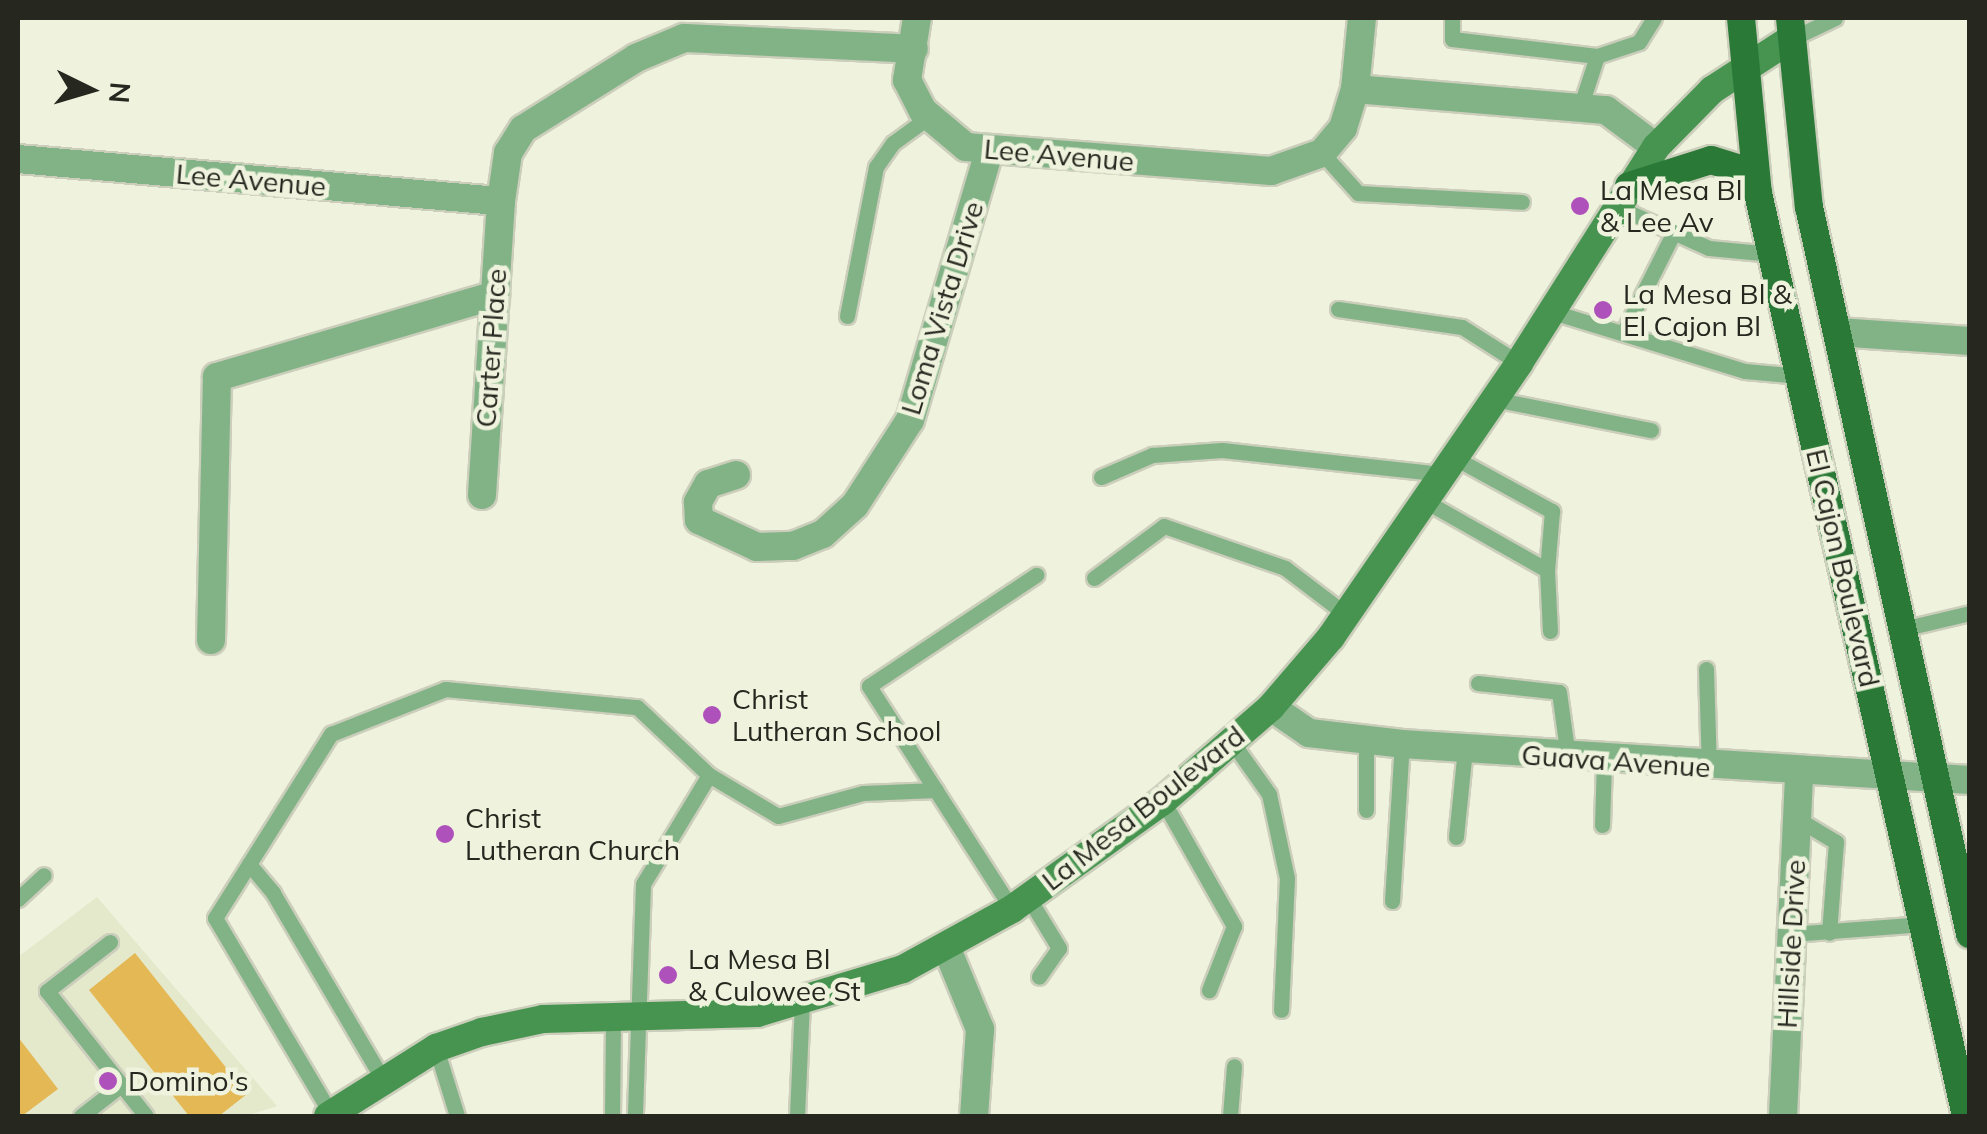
<!DOCTYPE html>
<html>
<head>
<meta charset="utf-8">
<style>
  body { margin:0 }
  #map { position:relative; width:1987px; height:1134px; overflow:hidden; background:#eff3dd; font-family:Mulish,sans-serif }
  div>[style] { position:absolute }
  .built>* { inset:0; background:#e4e9cc }
  .building>* { inset:0; background:#e3b855 }
  .roads { filter:drop-shadow(2px 0 #cbcebb) drop-shadow(-2px 0 #cbcebb) drop-shadow(0 2px #cbcebb) drop-shadow(0 -2px #cbcebb) }
  .service>* { height:15px; margin:-7.5px; padding:0 7.5px; transform-origin:7.5px; border-radius:7.5px; background:#82b386 }
  .minor>* { height:28px; margin:-14px; padding:0 14px; transform-origin:14px; border-radius:14px; background:#82b386 }
  .tertiary>* { height:28px; margin:-14px; padding:0 14px; transform-origin:14px; border-radius:14px; background:#82b386 }
  .secondary>* { height:28px; margin:-14px; padding:0 14px; transform-origin:14px; border-radius:14px; background:#479450 }
  .primary>* { height:28px; margin:-14px; padding:0 14px; transform-origin:14px; border-radius:14px; background:#2a7937 }
  .dots>* { width:28px; height:28px; translate:-50% -50%; box-sizing:border-box; border:5px solid #eff3dd; border-radius:50% }
  span { translate:-50% -50%; white-space:nowrap; text-align:center; line-height:1.15; -webkit-text-stroke:9px #eff3dd; paint-order:stroke }
  .street-label { font-size:28px; color:#26271f }
  .poi-label { font-size:28px; color:#26271f }
  .left { translate:0 -50%; text-align:left }
  .frame { position:absolute; inset:0; border:20px solid #26271f; pointer-events:none }
  .north { position:absolute; left:40px; top:40px; width:100px; height:100px; -webkit-text-stroke:8px #eff3dd; paint-order:stroke; rotate:95deg; font-size:28px; font-weight:700; line-height:40px; text-align:center; color:#26271f }
  .north::after { content:''; display:block; margin:auto; width:35px; height:45px; background:#26271f; clip-path:polygon(50% 0,100% 100%,50% 72%,0 100%) }
</style>
</head>
<body>
<div id="map">
  <div class="built">
    <i style="clip-path:polygon(97px 897px,277px 1106px,246px 1116px,18px 1116px,18px 957px)"></i>
  </div>
  <div class="building">
    <i style="clip-path:polygon(135px 953px,247px 1094px,219px 1116px,189px 1116px,89px 990px)"></i>
    <i style="clip-path:polygon(18px 1037px,58px 1089px,22px 1116px,18px 1116px)"></i>
  </div>
  <div class="roads">
    <div class="service">
      <i style="left:1452px;top:18px;width:21px;rotate:90deg"></i>
      <i style="left:1452px;top:39px;width:146px;rotate:6.7deg"></i>
      <i style="left:1597px;top:56px;width:52px;rotate:108.1deg"></i>
      <i style="left:1789px;top:40px;width:51px;rotate:-25.6deg"></i>
      <i style="left:1597px;top:56px;width:44px;rotate:-18.4deg"></i>
      <i style="left:1639px;top:42px;width:28px;rotate:-58deg"></i>
      <i style="left:1322px;top:153px;width:54px;rotate:48deg"></i>
      <i style="left:1358px;top:193px;width:164px;rotate:3.1deg"></i>
      <i style="left:1615px;top:206px;width:103px;rotate:24.1deg"></i>
      <i style="left:1709px;top:248px;width:63px;rotate:5.4deg"></i>
      <i style="left:1338px;top:309px;width:125px;rotate:8.3deg"></i>
      <i style="left:1462px;top:327px;width:67px;rotate:32.3deg"></i>
      <i style="left:1553px;top:312px;width:201px;rotate:17.1deg"></i>
      <i style="left:1745px;top:371px;width:55px;rotate:5.2deg"></i>
      <i style="left:847px;top:316px;width:152px;rotate:-79deg"></i>
      <i style="left:876px;top:167px;width:29px;rotate:-55deg"></i>
      <i style="left:893px;top:143px;width:46px;rotate:-36.1deg"></i>
      <i style="left:1623px;top:333px;width:113px;rotate:-63.2deg"></i>
      <i style="left:1494px;top:399px;width:160px;rotate:11.2deg"></i>
      <i style="left:1455px;top:458px;width:111px;rotate:28.7deg"></i>
      <i style="left:1552px;top:511px;width:59px;rotate:94.8deg"></i>
      <i style="left:1101px;top:477px;width:56px;rotate:-23.3deg"></i>
      <i style="left:1152px;top:455px;width:70px;rotate:-4.1deg"></i>
      <i style="left:1222px;top:450px;width:223px;rotate:6.2deg"></i>
      <i style="left:1425px;top:501px;width:140px;rotate:29.5deg"></i>
      <i style="left:1547px;top:570px;width:61px;rotate:87.2deg"></i>
      <i style="left:1094px;top:578px;width:87px;rotate:-36.6deg"></i>
      <i style="left:1164px;top:526px;width:128px;rotate:19.1deg"></i>
      <i style="left:1285px;top:568px;width:78px;rotate:37.2deg"></i>
      <i style="left:1902px;top:629px;width:70px;rotate:-13.2deg"></i>
      <i style="left:1706px;top:669px;width:99px;rotate:88.3deg"></i>
      <i style="left:1478px;top:683px;width:81px;rotate:6.3deg"></i>
      <i style="left:1559px;top:692px;width:66px;rotate:82.1deg"></i>
      <i style="left:1366px;top:740px;width:70px;rotate:90deg"></i>
      <i style="left:1232px;top:742px;width:64px;rotate:54.6deg"></i>
      <i style="left:1269px;top:794px;width:86px;rotate:77.9deg"></i>
      <i style="left:1287px;top:878px;width:132px;rotate:92.6deg"></i>
      <i style="left:709px;top:775px;width:80px;rotate:30.7deg"></i>
      <i style="left:778px;top:816px;width:88px;rotate:-15.1deg"></i>
      <i style="left:863px;top:793px;width:73px;rotate:-2.4deg"></i>
      <i style="left:1163px;top:801px;width:144px;rotate:60.4deg"></i>
      <i style="left:1234px;top:926px;width:69px;rotate:111.3deg"></i>
      <i style="left:1796px;top:818px;width:47px;rotate:31deg"></i>
      <i style="left:1836px;top:842px;width:91px;rotate:94.4deg"></i>
      <i style="left:1602px;top:825px;width:65px;rotate:-88.2deg"></i>
      <i style="left:1456px;top:837px;width:88px;rotate:-84.2deg"></i>
      <i style="left:249px;top:864px;width:38px;rotate:50deg"></i>
      <i style="left:273px;top:893px;width:215px;rotate:59.5deg"></i>
      <i style="left:1028px;top:897px;width:60px;rotate:58.7deg"></i>
      <i style="left:1059px;top:948px;width:35px;rotate:125deg"></i>
      <i style="left:18px;top:899px;width:35px;rotate:-43deg"></i>
      <i style="left:1392px;top:901px;width:157px;rotate:-86.4deg"></i>
      <i style="left:1012px;top:909px;width:265px;rotate:-122.7deg"></i>
      <i style="left:869px;top:686px;width:201px;rotate:-33.6deg"></i>
      <i style="left:1791px;top:934px;width:133px;rotate:-4.3deg"></i>
      <i style="left:110px;top:942px;width:80px;rotate:142.1deg"></i>
      <i style="left:47px;top:991px;width:159px;rotate:51.6deg"></i>
      <i style="left:436px;top:1048px;width:71px;rotate:72.8deg"></i>
      <i style="left:331px;top:1114px;width:228px;rotate:-120.6deg"></i>
      <i style="left:215px;top:918px;width:218px;rotate:-57.8deg"></i>
      <i style="left:331px;top:734px;width:123px;rotate:-21.5deg"></i>
      <i style="left:445px;top:689px;width:193px;rotate:5.4deg"></i>
      <i style="left:637px;top:707px;width:99px;rotate:43.4deg"></i>
      <i style="left:709px;top:775px;width:127px;rotate:121.2deg"></i>
      <i style="left:643px;top:884px;width:232px;rotate:92deg"></i>
      <i style="left:81px;top:1116px;width:51px;rotate:-37.8deg"></i>
      <i style="left:612px;top:1116px;width:100px;rotate:-89.4deg"></i>
      <i style="left:797px;top:1116px;width:113px;rotate:-87.5deg"></i>
      <i style="left:1230px;top:1116px;width:50px;rotate:-85.4deg"></i>
    </div>
    <div class="minor">
      <i style="left:917px;top:18px;width:63px;rotate:99.2deg"></i>
      <i style="left:907px;top:80px;width:35px;rotate:63deg"></i>
      <i style="left:923px;top:111px;width:56px;rotate:39.9deg"></i>
      <i style="left:966px;top:147px;width:306px;rotate:4.5deg"></i>
      <i style="left:1271px;top:171px;width:54px;rotate:-19.4deg"></i>
      <i style="left:1322px;top:153px;width:33px;rotate:-50deg"></i>
      <i style="left:1343px;top:128px;width:41px;rotate:-72.9deg"></i>
      <i style="left:1355px;top:89px;width:71px;rotate:-84.4deg"></i>
      <i style="left:1355px;top:89px;width:252px;rotate:4.8deg"></i>
      <i style="left:1606px;top:110px;width:62px;rotate:36.5deg"></i>
      <i style="left:18px;top:159px;width:485px;rotate:5deg"></i>
      <i style="left:1837px;top:332px;width:133px;rotate:3.9deg"></i>
      <i style="left:736px;top:475px;width:29px;rotate:162deg"></i>
      <i style="left:708px;top:484px;width:21px;rotate:119deg"></i>
      <i style="left:698px;top:502px;width:18px;rotate:87deg"></i>
      <i style="left:699px;top:520px;width:64px;rotate:25deg"></i>
      <i style="left:757px;top:547px;width:36px;rotate:-2deg"></i>
      <i style="left:793px;top:546px;width:32px;rotate:-22deg"></i>
      <i style="left:823px;top:534px;width:43px;rotate:-42.2deg"></i>
      <i style="left:855px;top:505px;width:101px;rotate:-57.1deg"></i>
      <i style="left:910px;top:420px;width:279px;rotate:-73.6deg"></i>
      <i style="left:482px;top:495px;width:295px;rotate:-86.3deg"></i>
      <i style="left:501px;top:201px;width:49px;rotate:-81.7deg"></i>
      <i style="left:508px;top:153px;width:28px;rotate:-58deg"></i>
      <i style="left:523px;top:129px;width:133px;rotate:-32.1deg"></i>
      <i style="left:636px;top:58px;width:52px;rotate:-22.6deg"></i>
      <i style="left:684px;top:38px;width:230px;rotate:2.7deg"></i>
      <i style="left:211px;top:640px;width:263px;rotate:-88.7deg"></i>
      <i style="left:217px;top:377px;width:290px;rotate:-16.4deg"></i>
      <i style="left:1783px;top:1116px;width:344px;rotate:-87.3deg"></i>
    </div>
    <div class="tertiary">
      <i style="left:1271px;top:707px;width:46px;rotate:34.4deg"></i>
      <i style="left:1309px;top:733px;width:94px;rotate:6.7deg"></i>
      <i style="left:1402px;top:744px;width:569px;rotate:3.63deg"></i>
      <i style="left:947px;top:949px;width:87px;rotate:67.6deg"></i>
      <i style="left:980px;top:1029px;width:87px;rotate:93.9deg"></i>
    </div>
    <div class="secondary">
      <i style="left:328px;top:1116px;width:128px;rotate:-32.2deg"></i>
      <i style="left:436px;top:1048px;width:49px;rotate:-19.2deg"></i>
      <i style="left:482px;top:1032px;width:62px;rotate:-12deg"></i>
      <i style="left:543px;top:1019px;width:214px;rotate:-1.6deg"></i>
      <i style="left:757px;top:1013px;width:152px;rotate:-16.8deg"></i>
      <i style="left:903px;top:969px;width:124px;rotate:-28.8deg"></i>
      <i style="left:1012px;top:909px;width:186px;rotate:-35.6deg"></i>
      <i style="left:1163px;top:801px;width:143px;rotate:-41deg"></i>
      <i style="left:1271px;top:707px;width:92px;rotate:-49.4deg"></i>
      <i style="left:1331px;top:637px;width:332px;rotate:-55.5deg"></i>
      <i style="left:1519px;top:363px;width:256px;rotate:-57.6deg"></i>
      <i style="left:1656px;top:147px;width:80px;rotate:-45.5deg"></i>
      <i style="left:1712px;top:90px;width:92px;rotate:-33deg"></i>
    </div>
    <div class="primary">
      <i style="left:1741px;top:18px;width:176px;rotate:84.5deg"></i>
      <i style="left:1758px;top:193px;width:946px;rotate:77.3deg"></i>
      <i style="left:1790px;top:18px;width:190px;rotate:84.3deg"></i>
      <i style="left:1809px;top:207px;width:745px;rotate:77.51deg"></i>
      <i style="left:1629px;top:186px;width:86px;rotate:-17.6deg"></i>
      <i style="left:1711px;top:160px;width:27px;rotate:17deg"></i>
      <i style="left:1737px;top:168px;width:33px;rotate:50deg"></i>
    </div>
  </div>
  <div class="dots">
    <i style="left:1580px;top:206px;background:#af51bb"></i>
    <i style="left:1603px;top:310px;background:#af51bb"></i>
    <i style="left:712px;top:715px;background:#af51bb"></i>
    <i style="left:445px;top:834px;background:#af51bb"></i>
    <i style="left:668px;top:975px;background:#af51bb"></i>
    <i style="left:108px;top:1081px;background:#af51bb"></i>
  </div>
  <div class="street-label">
    <span style="left:1059px;top:155px;rotate:5deg">Lee Avenue</span>
    <span style="left:251px;top:180px;rotate:5deg">Lee Avenue</span>
    <span style="left:942px;top:308px;rotate:-73deg">Loma Vista Drive</span>
    <span style="left:491px;top:348px;rotate:-86deg">Carter Place</span>
    <span style="left:1843px;top:568px;rotate:77deg">El Cajon Boulevard</span>
    <span style="left:1616px;top:761px;rotate:4deg">Guava Avenue</span>
    <span style="left:1143px;top:808px;rotate:-38deg">La Mesa Boulevard</span>
    <span style="left:1791px;top:944px;rotate:-87deg">Hillside Drive</span>
  </div>
  <div class="poi-label">
    <span class="left" style="left:1600px;top:206px">La Mesa Bl<br>&amp; Lee Av</span>
    <span class="left" style="left:1623px;top:310px">La Mesa Bl &amp;<br>El Cajon Bl</span>
    <span class="left" style="left:732px;top:715px">Christ<br>Lutheran School</span>
    <span class="left" style="left:465px;top:834px">Christ<br>Lutheran Church</span>
    <span class="left" style="left:688px;top:975px">La Mesa Bl<br>&amp; Culowee St</span>
    <span class="left" style="left:128px;top:1081px">Domino's</span>
  </div>
  <div class="frame"></div>
  <div class="north">N</div>
</div>
</body>
</html>
